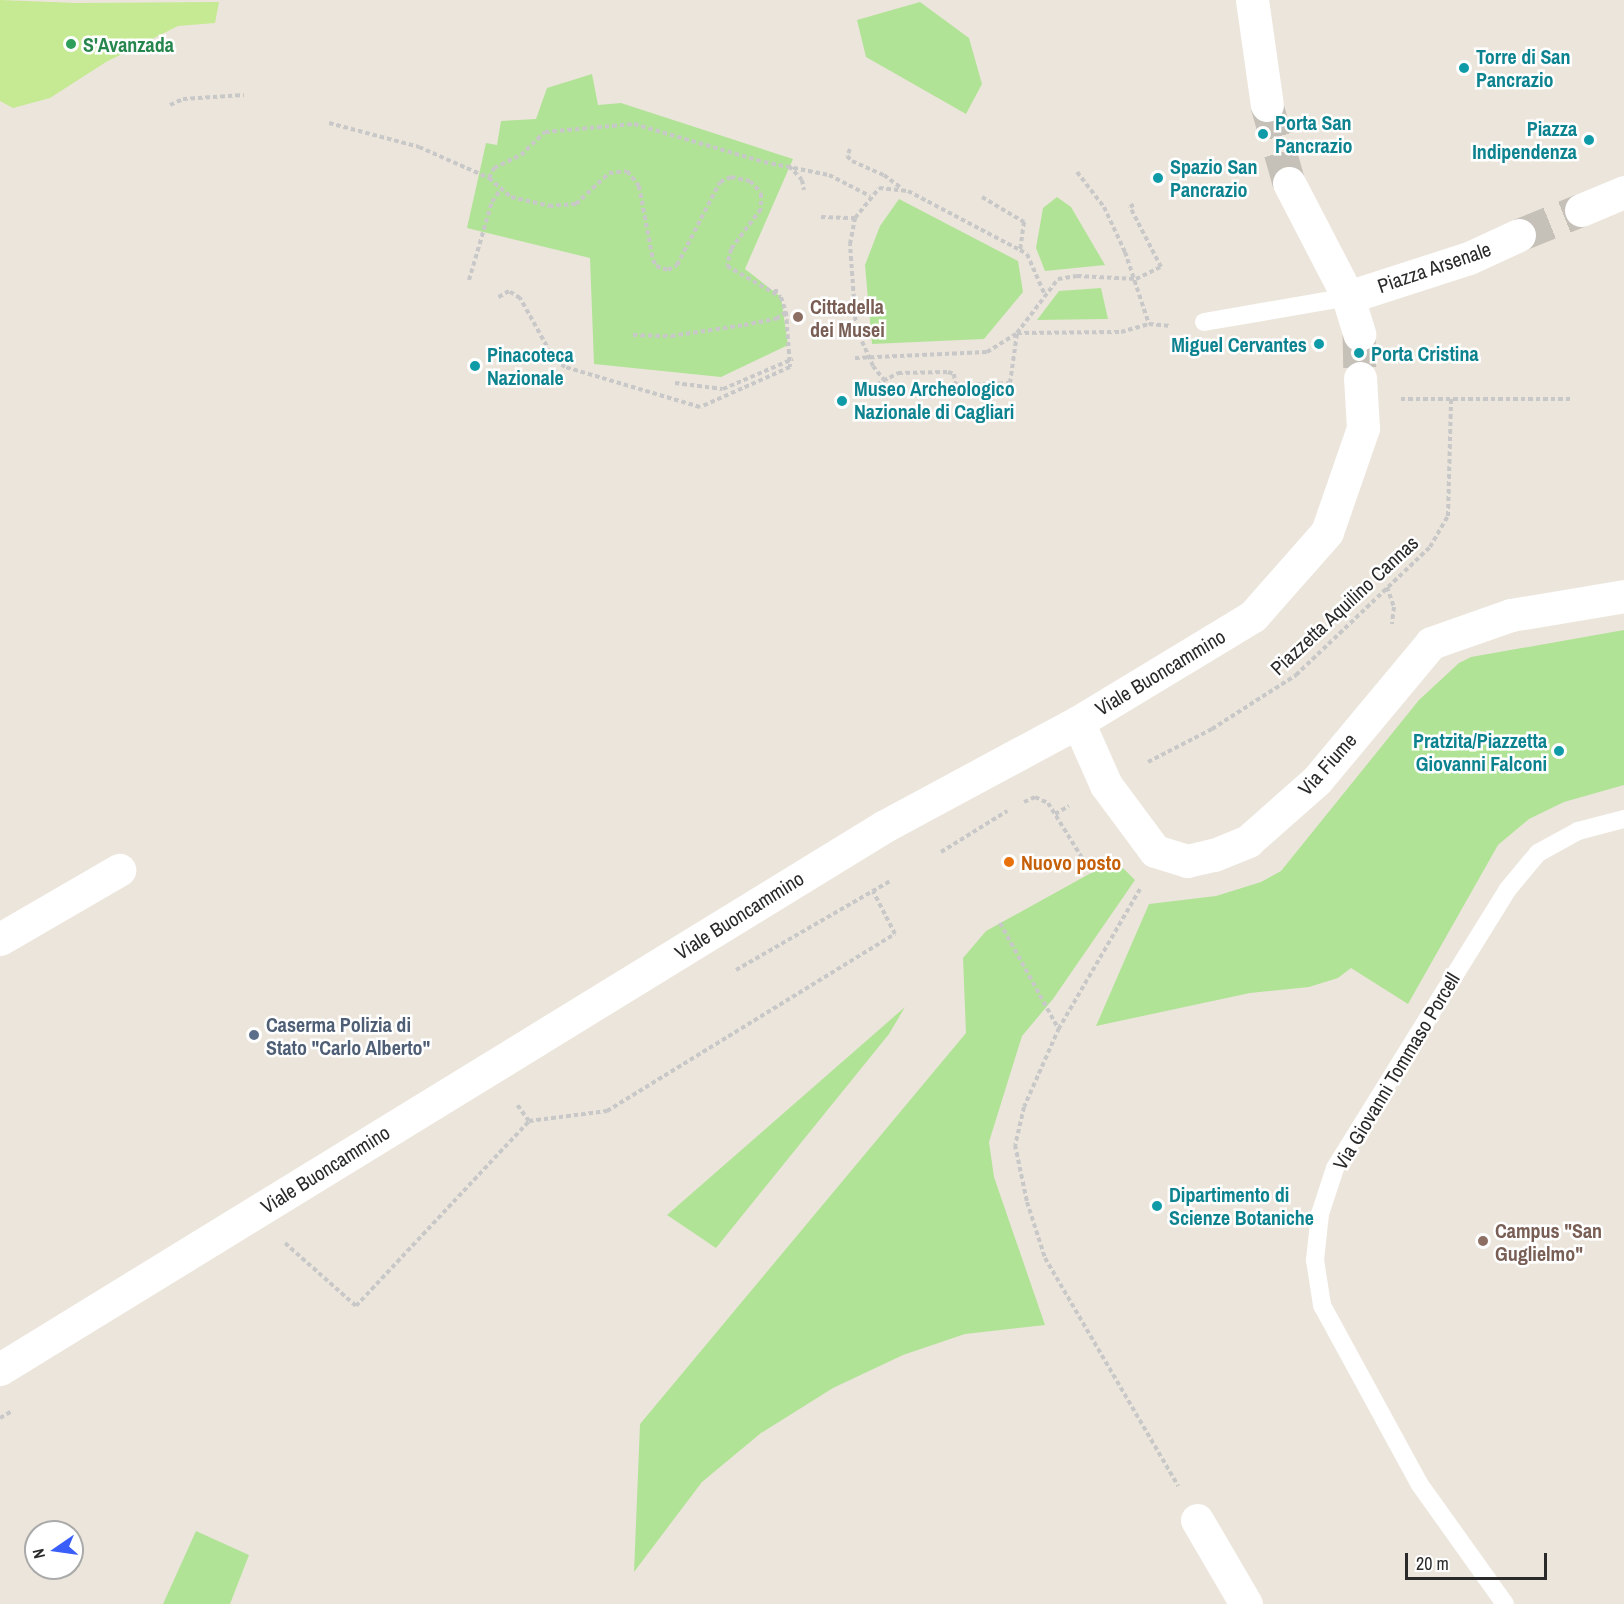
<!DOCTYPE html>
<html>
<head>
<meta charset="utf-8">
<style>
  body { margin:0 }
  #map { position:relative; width:1624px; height:1604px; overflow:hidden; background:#ece5db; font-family:"Archivo Narrow",sans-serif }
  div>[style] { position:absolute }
  .green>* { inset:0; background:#b1e397 }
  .pitch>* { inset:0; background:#c5ea93 }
  .minor-tunnel>* { height:33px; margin-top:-16.5px; transform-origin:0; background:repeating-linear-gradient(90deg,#c5c0b8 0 33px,transparent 0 49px) }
  .tertiary-tunnel>* { height:33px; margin-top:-16.5px; transform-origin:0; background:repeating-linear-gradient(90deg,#c5c0b8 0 33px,transparent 0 49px) }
  .path>* { height:4px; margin-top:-2px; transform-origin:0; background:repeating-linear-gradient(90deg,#c8c8c8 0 4.5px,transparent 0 7.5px) }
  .service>* { height:18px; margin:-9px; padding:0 9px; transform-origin:9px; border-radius:9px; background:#fff }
  .minor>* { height:33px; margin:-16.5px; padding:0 16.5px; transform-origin:16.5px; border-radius:16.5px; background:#fff }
  .tertiary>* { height:33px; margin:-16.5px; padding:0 16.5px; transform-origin:16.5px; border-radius:16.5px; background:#fff }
  .dots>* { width:16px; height:16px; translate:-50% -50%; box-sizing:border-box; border:3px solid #fff; border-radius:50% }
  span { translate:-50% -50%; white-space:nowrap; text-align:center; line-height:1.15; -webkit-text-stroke:5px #fff; paint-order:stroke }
  .leisure-label { font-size:20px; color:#27864d; font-weight:700 }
  .left { translate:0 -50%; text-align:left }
  .culture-label { font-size:20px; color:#0d838f; font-weight:700 }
  .right { translate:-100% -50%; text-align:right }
  .street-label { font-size:20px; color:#2a2a2a }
  .education-label { font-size:20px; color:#785e54; font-weight:700 }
  .food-label { font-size:20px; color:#c56008; font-weight:700 }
  .service-label { font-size:20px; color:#4e5e75; font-weight:700 }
  .north { position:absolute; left:24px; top:1520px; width:60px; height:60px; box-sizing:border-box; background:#fff; border:2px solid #aaa; border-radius:50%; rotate:257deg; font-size:16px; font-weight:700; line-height:24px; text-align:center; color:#2a2a2a }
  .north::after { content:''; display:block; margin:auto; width:21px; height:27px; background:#3a5efa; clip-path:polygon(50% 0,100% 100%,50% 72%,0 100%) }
  .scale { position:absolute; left:1405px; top:1553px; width:142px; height:27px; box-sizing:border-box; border:3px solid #2a2a2a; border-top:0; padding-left:8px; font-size:18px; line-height:21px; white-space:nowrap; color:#2a2a2a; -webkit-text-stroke:4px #fff; paint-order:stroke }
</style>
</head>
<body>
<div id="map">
  <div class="green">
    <i style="clip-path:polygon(920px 2px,969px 38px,982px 84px,966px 114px,866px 57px,857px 20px)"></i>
    <i style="clip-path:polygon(592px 74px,598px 105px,621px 103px,793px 159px,745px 269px,781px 297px,788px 345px,721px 377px,594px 364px,590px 258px,467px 228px,486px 143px,497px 145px,501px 121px,536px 119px,547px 88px)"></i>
    <i style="clip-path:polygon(1057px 197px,1071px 207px,1105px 265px,1045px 271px,1036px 248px,1043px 208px)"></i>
    <i style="clip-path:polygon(899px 199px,1018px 261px,1023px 292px,984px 339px,872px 344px,865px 265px,880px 226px)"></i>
    <i style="clip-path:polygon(1101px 288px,1108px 319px,1037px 320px,1059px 291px)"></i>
    <i style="clip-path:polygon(1624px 630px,1624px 785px,1564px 802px,1529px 819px,1498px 845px,1408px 1004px,1351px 968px,1338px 978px,1309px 987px,1250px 993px,1096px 1026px,1149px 904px,1216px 896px,1261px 882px,1281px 871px,1419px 700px,1459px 663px,1471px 657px)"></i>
    <i style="clip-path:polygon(1109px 863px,1122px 867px,1135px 880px,1053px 999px,1022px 1036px,989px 1142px,994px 1177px,1045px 1325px,965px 1334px,903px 1355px,833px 1388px,761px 1433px,702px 1482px,634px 1572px,640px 1424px,966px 1033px,963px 958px,986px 931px)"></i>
    <i style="clip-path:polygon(905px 1007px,889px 1034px,716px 1248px,667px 1215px)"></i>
    <i style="clip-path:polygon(196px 1531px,249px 1555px,230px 1604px,163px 1604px)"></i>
  </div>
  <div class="pitch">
    <i style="clip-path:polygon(0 0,76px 3px,219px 2px,215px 23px,178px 26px,106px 62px,50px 98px,13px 108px,0 101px)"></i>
  </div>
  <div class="minor-tunnel">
    <i style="left:1519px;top:235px;width:67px;rotate:-22deg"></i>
  </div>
  <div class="tertiary-tunnel">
    <i style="left:1267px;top:105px;width:81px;rotate:74.2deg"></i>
    <i style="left:1359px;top:334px;width:44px;rotate:88.7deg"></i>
  </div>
  <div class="path">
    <i style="left:170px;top:105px;width:14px;rotate:-25deg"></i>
    <i style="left:183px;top:99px;width:61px;rotate:-3.8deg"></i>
    <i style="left:329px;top:123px;width:93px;rotate:14.9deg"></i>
    <i style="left:419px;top:147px;width:77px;rotate:23.9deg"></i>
    <i style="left:489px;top:178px;width:29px;rotate:41deg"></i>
    <i style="left:511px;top:197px;width:39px;rotate:13deg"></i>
    <i style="left:549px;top:206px;width:27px;rotate:-4deg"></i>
    <i style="left:576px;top:204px;width:45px;rotate:-43.2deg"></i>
    <i style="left:609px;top:173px;width:18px;rotate:-6deg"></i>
    <i style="left:627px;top:171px;width:19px;rotate:51deg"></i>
    <i style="left:639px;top:186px;width:75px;rotate:79.3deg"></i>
    <i style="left:653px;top:260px;width:7px;rotate:63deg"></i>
    <i style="left:656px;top:266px;width:13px;rotate:18deg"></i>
    <i style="left:668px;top:270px;width:10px;rotate:-29deg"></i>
    <i style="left:677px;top:265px;width:93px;rotate:-62.6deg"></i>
    <i style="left:720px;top:182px;width:12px;rotate:-24deg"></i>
    <i style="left:731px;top:177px;width:19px;rotate:12deg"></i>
    <i style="left:750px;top:181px;width:16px;rotate:47deg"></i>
    <i style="left:761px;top:193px;width:16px;rotate:90deg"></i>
    <i style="left:761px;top:209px;width:50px;rotate:126.9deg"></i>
    <i style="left:731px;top:249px;width:17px;rotate:103deg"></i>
    <i style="left:727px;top:266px;width:62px;rotate:29.9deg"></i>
    <i style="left:781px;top:297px;width:16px;rotate:72deg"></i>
    <i style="left:786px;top:312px;width:55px;rotate:85.8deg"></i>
    <i style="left:790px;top:367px;width:98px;rotate:156deg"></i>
    <i style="left:700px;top:407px;width:141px;rotate:-163.5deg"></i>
    <i style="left:565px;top:367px;width:14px;rotate:-144deg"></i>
    <i style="left:554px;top:359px;width:70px;rotate:-119.1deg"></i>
    <i style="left:520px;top:298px;width:13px;rotate:-148deg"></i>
    <i style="left:509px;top:291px;width:14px;rotate:150deg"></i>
    <i style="left:850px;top:149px;width:8px;rotate:113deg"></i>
    <i style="left:847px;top:156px;width:7px;rotate:45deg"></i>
    <i style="left:852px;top:161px;width:35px;rotate:24deg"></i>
    <i style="left:884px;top:175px;width:20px;rotate:37deg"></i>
    <i style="left:789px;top:166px;width:19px;rotate:47deg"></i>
    <i style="left:802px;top:180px;width:10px;rotate:79deg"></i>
    <i style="left:1077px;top:172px;width:44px;rotate:52.4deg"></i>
    <i style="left:1104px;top:207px;width:50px;rotate:65deg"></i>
    <i style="left:1125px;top:252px;width:76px;rotate:71.6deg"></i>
    <i style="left:1149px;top:324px;width:22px;rotate:5deg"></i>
    <i style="left:489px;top:178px;width:11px;rotate:-63deg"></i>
    <i style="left:494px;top:168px;width:30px;rotate:-26deg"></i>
    <i style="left:521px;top:155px;width:33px;rotate:-44deg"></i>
    <i style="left:545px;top:132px;width:89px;rotate:-5.1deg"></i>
    <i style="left:634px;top:124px;width:135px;rotate:16.3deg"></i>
    <i style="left:764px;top:162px;width:66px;rotate:11.3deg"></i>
    <i style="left:829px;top:175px;width:46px;rotate:27.1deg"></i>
    <i style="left:982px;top:197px;width:49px;rotate:30.8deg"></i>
    <i style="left:1024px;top:222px;width:28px;rotate:98deg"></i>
    <i style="left:821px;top:217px;width:34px;rotate:2deg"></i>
    <i style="left:469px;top:280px;width:81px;rotate:-73.6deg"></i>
    <i style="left:492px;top:202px;width:14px;rotate:-56deg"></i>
    <i style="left:776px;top:293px;width:6px;rotate:-90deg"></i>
    <i style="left:633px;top:335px;width:38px;rotate:2deg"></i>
    <i style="left:671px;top:336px;width:74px;rotate:-8.6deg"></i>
    <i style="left:744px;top:325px;width:33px;rotate:-11deg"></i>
    <i style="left:776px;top:319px;width:12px;rotate:-35deg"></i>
    <i style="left:855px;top:358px;width:132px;rotate:-2.6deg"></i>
    <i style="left:987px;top:352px;width:36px;rotate:-32deg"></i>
    <i style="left:1017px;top:333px;width:68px;rotate:-52.8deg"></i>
    <i style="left:1058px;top:279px;width:19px;rotate:-9deg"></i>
    <i style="left:1077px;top:276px;width:59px;rotate:2.9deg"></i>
    <i style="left:1136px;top:279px;width:28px;rotate:-26deg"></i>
    <i style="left:1161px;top:267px;width:68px;rotate:-117.3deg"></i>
    <i style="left:1130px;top:207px;width:7px;rotate:-34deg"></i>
    <i style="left:885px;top:381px;width:19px;rotate:-129deg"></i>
    <i style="left:873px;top:366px;width:42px;rotate:-114.1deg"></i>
    <i style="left:856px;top:328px;width:84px;rotate:-94.1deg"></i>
    <i style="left:850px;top:244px;width:26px;rotate:-79deg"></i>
    <i style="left:855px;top:218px;width:38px;rotate:-51deg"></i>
    <i style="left:879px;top:188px;width:29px;rotate:6deg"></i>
    <i style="left:908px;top:191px;width:127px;rotate:27.8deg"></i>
    <i style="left:1020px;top:250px;width:8px;rotate:30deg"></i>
    <i style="left:1027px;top:254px;width:43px;rotate:66.4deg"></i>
    <i style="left:675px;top:383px;width:48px;rotate:7.1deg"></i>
    <i style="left:723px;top:389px;width:76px;rotate:-23.2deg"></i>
    <i style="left:870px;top:388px;width:32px;rotate:-28deg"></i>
    <i style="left:898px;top:373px;width:50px;rotate:-1.1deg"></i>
    <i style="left:948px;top:372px;width:6px;rotate:18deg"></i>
    <i style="left:954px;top:374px;width:10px;rotate:84deg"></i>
    <i style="left:955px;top:384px;width:6px;rotate:9deg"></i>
    <i style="left:961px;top:385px;width:49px;rotate:-2.3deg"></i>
    <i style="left:1010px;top:383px;width:50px;rotate:-82deg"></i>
    <i style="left:1017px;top:333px;width:104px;rotate:-0.6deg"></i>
    <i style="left:1121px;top:332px;width:29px;rotate:-16deg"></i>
    <i style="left:1401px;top:399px;width:171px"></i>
    <i style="left:1387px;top:587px;width:21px;rotate:71deg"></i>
    <i style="left:1394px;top:607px;width:17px;rotate:97deg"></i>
    <i style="left:1148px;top:762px;width:72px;rotate:-27.3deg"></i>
    <i style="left:1212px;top:729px;width:100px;rotate:-32.7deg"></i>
    <i style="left:1296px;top:675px;width:185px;rotate:-43.7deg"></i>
    <i style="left:1430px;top:547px;width:36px;rotate:-60deg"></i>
    <i style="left:1448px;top:516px;width:117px;rotate:-88.5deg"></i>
    <i style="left:1024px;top:802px;width:12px;rotate:-24deg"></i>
    <i style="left:1035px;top:797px;width:14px;rotate:25deg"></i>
    <i style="left:1048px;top:803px;width:68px;rotate:58.2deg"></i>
    <i style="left:1055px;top:814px;width:16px;rotate:-30deg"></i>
    <i style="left:941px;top:852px;width:78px;rotate:-31.8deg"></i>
    <i style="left:1140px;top:889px;width:161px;rotate:120.2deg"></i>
    <i style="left:1059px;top:1028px;width:86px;rotate:113.9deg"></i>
    <i style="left:1024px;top:1107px;width:39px;rotate:103deg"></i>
    <i style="left:1015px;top:1145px;width:58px;rotate:78.1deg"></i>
    <i style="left:1027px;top:1202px;width:59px;rotate:72.2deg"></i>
    <i style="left:1045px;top:1258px;width:264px;rotate:59.7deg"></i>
    <i style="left:1000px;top:923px;width:120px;rotate:61.1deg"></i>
    <i style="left:736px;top:970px;width:178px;rotate:-30deg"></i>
    <i style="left:529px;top:1121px;width:79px;rotate:-7.3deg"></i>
    <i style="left:607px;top:1111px;width:338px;rotate:-31.6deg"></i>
    <i style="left:895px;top:934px;width:48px;rotate:-117.1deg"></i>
    <i style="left:285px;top:1243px;width:95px;rotate:41.6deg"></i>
    <i style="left:356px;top:1306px;width:253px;rotate:-46.9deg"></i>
    <i style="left:529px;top:1121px;width:22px;rotate:-126deg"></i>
    <i style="left:0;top:1418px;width:14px;rotate:-30deg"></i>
  </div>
  <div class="service">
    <i style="left:1204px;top:322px;width:146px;rotate:-9.8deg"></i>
    <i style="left:1505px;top:1604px;width:146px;rotate:-125.5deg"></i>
    <i style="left:1420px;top:1485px;width:205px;rotate:-118.6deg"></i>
    <i style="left:1322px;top:1305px;width:46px;rotate:-98.8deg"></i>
    <i style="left:1315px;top:1260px;width:46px;rotate:-83.8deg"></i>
    <i style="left:1320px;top:1214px;width:48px;rotate:-71.9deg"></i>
    <i style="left:1335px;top:1168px;width:328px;rotate:-58.2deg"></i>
    <i style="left:1508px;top:889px;width:47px;rotate:-50.2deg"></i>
    <i style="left:1538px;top:853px;width:46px;rotate:-28.8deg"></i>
    <i style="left:1578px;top:831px;width:48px;rotate:-14.6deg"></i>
  </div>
  <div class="minor">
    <i style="left:1581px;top:210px;width:47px;rotate:-22.7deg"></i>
    <i style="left:1348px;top:297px;width:127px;rotate:-17.9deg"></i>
    <i style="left:1469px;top:258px;width:55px;rotate:-24.7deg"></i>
    <i style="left:1078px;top:722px;width:69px;rotate:66deg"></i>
    <i style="left:1106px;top:785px;width:82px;rotate:53.4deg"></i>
    <i style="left:1155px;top:851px;width:34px;rotate:17deg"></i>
    <i style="left:1187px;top:861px;width:28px;rotate:-13deg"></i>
    <i style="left:1214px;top:855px;width:37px;rotate:-22deg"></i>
    <i style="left:1248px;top:841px;width:92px;rotate:-41.5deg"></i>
    <i style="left:1317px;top:780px;width:178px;rotate:-50.2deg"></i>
    <i style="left:1431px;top:643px;width:85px;rotate:-19.3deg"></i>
    <i style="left:1511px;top:615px;width:115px;rotate:-9.5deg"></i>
    <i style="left:0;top:939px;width:138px;rotate:-30.1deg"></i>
    <i style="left:1197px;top:1520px;width:97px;rotate:59.7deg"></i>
  </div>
  <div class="tertiary">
    <i style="left:1252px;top:0;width:106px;rotate:81.9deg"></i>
    <i style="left:1289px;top:183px;width:128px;rotate:62.6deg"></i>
    <i style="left:1348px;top:297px;width:39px;rotate:73deg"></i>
    <i style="left:0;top:1369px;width:1036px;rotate:-31.54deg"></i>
    <i style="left:883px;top:827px;width:221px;rotate:-28.3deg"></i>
    <i style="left:1078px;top:722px;width:205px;rotate:-31.2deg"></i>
    <i style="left:1253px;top:616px;width:112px;rotate:-48.6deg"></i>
    <i style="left:1327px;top:532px;width:110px;rotate:-70.9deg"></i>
    <i style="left:1363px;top:428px;width:50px;rotate:-93.4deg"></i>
  </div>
  <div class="dots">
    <i style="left:71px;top:44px;background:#2e9e5b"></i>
    <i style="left:1464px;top:68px;background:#0f9aa8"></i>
    <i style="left:1263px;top:134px;background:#0f9aa8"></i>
    <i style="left:1589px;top:140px;background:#0f9aa8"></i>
    <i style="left:1158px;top:178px;background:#0f9aa8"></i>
    <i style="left:798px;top:317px;background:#8d6e63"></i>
    <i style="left:1319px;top:344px;background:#0f9aa8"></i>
    <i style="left:1359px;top:353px;background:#0f9aa8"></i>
    <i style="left:475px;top:366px;background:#0f9aa8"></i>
    <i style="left:842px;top:401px;background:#0f9aa8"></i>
    <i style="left:1559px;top:751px;background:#0f9aa8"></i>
    <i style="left:1009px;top:862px;background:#e8710a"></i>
    <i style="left:254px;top:1035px;background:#5c6f8a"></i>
    <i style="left:1157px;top:1206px;background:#0f9aa8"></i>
    <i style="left:1483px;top:1241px;background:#8d6e63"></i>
  </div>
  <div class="leisure-label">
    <span class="left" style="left:83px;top:44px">S'Avanzada</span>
  </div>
  <div class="culture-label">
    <span class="left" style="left:1476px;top:68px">Torre di San<br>Pancrazio</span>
    <span class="left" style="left:1275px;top:134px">Porta San<br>Pancrazio</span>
    <span class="right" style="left:1577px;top:140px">Piazza<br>Indipendenza</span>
    <span class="left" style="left:1170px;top:178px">Spazio San<br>Pancrazio</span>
    <span class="right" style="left:1307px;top:344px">Miguel Cervantes</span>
    <span class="left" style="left:1371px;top:353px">Porta Cristina</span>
    <span class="left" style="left:487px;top:366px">Pinacoteca<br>Nazionale</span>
    <span class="left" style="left:854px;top:400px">Museo Archeologico<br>Nazionale di Cagliari</span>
    <span class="right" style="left:1547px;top:752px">Pratzita/Piazzetta<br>Giovanni Falconi</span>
    <span class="left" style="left:1169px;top:1206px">Dipartimento di<br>Scienze Botaniche</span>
  </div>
  <div class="street-label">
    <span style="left:1434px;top:267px;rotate:-19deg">Piazza Arsenale</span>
    <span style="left:1344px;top:605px;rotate:-43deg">Piazzetta Aquilino Cannas</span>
    <span style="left:1160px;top:672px;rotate:-31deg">Viale Buoncammino</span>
    <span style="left:1327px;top:764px;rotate:-48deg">Via Fiume</span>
    <span style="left:739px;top:915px;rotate:-32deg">Viale Buoncammino</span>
    <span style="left:1396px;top:1071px;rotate:-59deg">Via Giovanni Tommaso Porcell</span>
    <span style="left:325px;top:1169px;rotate:-32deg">Viale Buoncammino</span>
  </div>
  <div class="education-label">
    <span class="left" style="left:810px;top:318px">Cittadella<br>dei Musei</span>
    <span class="left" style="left:1495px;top:1242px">Campus "San<br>Guglielmo"</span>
  </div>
  <div class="food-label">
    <span class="left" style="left:1021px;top:862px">Nuovo posto</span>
  </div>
  <div class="service-label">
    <span class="left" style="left:266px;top:1036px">Caserma Polizia di<br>Stato "Carlo Alberto"</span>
  </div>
  <div class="north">N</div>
  <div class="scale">20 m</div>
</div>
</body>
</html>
